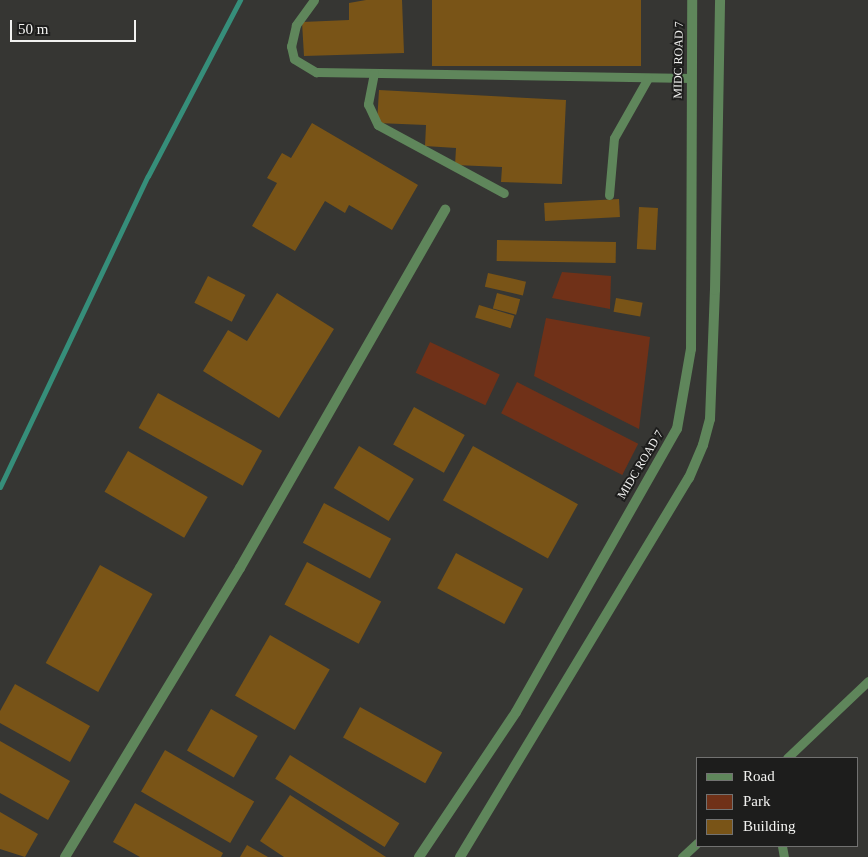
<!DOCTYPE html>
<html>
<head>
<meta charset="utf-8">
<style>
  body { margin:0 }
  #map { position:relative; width:868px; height:857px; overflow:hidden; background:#363633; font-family:"Times New Roman",serif }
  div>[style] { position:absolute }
  .green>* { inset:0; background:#703118; transform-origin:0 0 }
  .stream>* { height:5px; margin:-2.5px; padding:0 2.5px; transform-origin:2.5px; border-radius:2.5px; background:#368e7a }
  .building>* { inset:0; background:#795417; transform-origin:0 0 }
  .service>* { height:9px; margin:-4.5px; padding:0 4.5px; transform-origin:4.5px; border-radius:4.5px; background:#5f865b }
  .minor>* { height:10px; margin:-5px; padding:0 5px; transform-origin:5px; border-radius:5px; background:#5f865b }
  .tertiary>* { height:10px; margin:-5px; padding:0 5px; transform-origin:5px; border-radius:5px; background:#5f865b }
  span { translate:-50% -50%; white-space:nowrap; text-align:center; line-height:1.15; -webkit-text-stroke:4px #1d1d1c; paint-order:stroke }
  .street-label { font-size:12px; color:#f2f2f0 }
  .legend { position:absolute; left:696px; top:757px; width:162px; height:90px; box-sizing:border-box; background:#1d1d1c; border:1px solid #727271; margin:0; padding:6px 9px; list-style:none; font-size:15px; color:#f2f2f0 }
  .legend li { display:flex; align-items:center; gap:10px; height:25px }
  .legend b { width:25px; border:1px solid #727271 }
  .scale { position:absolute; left:10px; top:20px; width:126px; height:22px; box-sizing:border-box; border:2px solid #f2f2f0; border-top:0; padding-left:6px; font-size:15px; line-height:18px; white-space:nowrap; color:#f2f2f0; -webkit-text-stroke:4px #1d1d1c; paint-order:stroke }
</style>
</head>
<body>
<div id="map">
  <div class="green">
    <i style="clip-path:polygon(562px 272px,611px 276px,610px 309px,552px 298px)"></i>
    <i style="clip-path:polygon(546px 318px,650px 337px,639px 429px,534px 376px)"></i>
    <i style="left:430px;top:342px;width:77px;height:34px;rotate:25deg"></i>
    <i style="left:517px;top:382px;width:136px;height:35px;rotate:27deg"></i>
  </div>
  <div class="stream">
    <i style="left:0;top:487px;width:344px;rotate:-64.6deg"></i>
    <i style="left:148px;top:176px;width:199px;rotate:-62.4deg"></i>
  </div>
  <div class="building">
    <i style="clip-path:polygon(366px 0,402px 0,404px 53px,304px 56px,302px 22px,349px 20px,349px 3px)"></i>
    <i style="left:432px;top:0;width:209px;height:66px"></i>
    <i style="clip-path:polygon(379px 90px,566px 100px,562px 184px,501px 182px,502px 167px,455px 165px,456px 148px,425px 146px,426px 125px,377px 123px)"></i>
    <i style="clip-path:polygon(312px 123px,418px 185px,392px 230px,349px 205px,345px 213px,325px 201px,295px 251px,252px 226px,277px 183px,267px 178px,282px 153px,291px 158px)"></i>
    <i style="left:619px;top:199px;width:18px;height:75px;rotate:87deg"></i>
    <i style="left:639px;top:207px;width:19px;height:42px;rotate:3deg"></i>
    <i style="left:497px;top:240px;width:119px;height:21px;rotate:1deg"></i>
    <i style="left:488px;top:273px;width:39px;height:14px;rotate:13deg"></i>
    <i style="left:208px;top:276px;width:42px;height:30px;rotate:27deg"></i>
    <i style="clip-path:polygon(277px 293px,334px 329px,279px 418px,203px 371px,228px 330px,247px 341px)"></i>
    <i style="left:497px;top:293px;width:24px;height:16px;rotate:15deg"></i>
    <i style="left:616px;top:298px;width:27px;height:14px;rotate:10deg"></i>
    <i style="left:479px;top:305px;width:37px;height:13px;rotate:17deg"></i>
    <i style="left:158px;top:393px;width:119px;height:40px;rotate:29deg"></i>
    <i style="left:414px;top:407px;width:58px;height:43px;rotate:29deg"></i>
    <i style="left:359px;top:446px;width:64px;height:49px;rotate:31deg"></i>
    <i style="left:473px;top:446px;width:120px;height:62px;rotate:29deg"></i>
    <i style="left:128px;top:451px;width:92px;height:47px;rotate:30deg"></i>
    <i style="left:324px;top:503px;width:76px;height:45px;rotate:28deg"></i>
    <i style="left:456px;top:553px;width:76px;height:40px;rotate:28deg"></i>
    <i style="left:307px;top:562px;width:84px;height:48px;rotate:28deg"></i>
    <i style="left:100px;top:565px;width:60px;height:112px;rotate:29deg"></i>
    <i style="left:270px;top:635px;width:69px;height:70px;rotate:30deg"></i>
    <i style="clip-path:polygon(15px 684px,90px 726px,70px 762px,0 723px,0 711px)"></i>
    <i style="left:360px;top:707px;width:94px;height:35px;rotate:29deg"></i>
    <i style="left:211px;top:709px;width:54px;height:48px;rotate:30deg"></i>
    <i style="clip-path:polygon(0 741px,70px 781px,48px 820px,0 793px)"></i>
    <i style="left:165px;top:750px;width:103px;height:48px;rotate:30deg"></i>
    <i style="left:290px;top:755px;width:129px;height:28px;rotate:32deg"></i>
    <i style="clip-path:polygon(290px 795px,386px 857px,284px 857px,260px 841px)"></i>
    <i style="clip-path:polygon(135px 803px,223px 853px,221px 857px,140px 857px,113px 842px)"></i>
    <i style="clip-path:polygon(0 812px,38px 834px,25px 857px,0 849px)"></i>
    <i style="clip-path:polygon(247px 845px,268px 857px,240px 857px)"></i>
  </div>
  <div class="service">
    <i style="left:314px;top:0;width:31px;rotate:126deg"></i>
    <i style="left:296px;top:25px;width:22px;rotate:103deg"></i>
    <i style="left:291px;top:46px;width:13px;rotate:77deg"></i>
    <i style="left:294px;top:59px;width:26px;rotate:31deg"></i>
    <i style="left:316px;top:72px;width:375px;rotate:0.9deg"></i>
    <i style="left:374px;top:73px;width:32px;rotate:101deg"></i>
    <i style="left:368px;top:104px;width:23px;rotate:65deg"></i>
    <i style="left:378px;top:125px;width:143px;rotate:28.4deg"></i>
    <i style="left:609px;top:195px;width:57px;rotate:-85deg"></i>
    <i style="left:614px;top:138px;width:69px;rotate:-60.5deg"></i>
    <i style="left:787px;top:758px;width:112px;rotate:-43.5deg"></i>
    <i style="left:782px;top:846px;width:11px;rotate:80deg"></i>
    <i style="left:682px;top:857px;width:21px;rotate:-43deg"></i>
  </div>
  <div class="minor">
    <i style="left:65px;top:857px;width:338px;rotate:-58.8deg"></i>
    <i style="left:240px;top:568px;width:413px;rotate:-60.2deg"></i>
  </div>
  <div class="tertiary">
    <i style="left:419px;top:857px;width:174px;rotate:-56.2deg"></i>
    <i style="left:516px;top:712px;width:326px;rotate:-60.4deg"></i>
    <i style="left:677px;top:429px;width:81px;rotate:-80.1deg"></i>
    <i style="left:691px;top:349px;width:349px;rotate:-89.8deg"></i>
    <i style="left:460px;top:857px;width:443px;rotate:-58.9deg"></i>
    <i style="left:689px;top:478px;width:36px;rotate:-67deg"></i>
    <i style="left:703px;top:445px;width:27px;rotate:-75deg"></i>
    <i style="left:710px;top:419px;width:129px;rotate:-87.8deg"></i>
    <i style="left:715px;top:290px;width:290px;rotate:-89deg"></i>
  </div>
  <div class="street-label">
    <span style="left:679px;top:60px;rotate:-89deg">MIDC ROAD 7</span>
    <span style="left:641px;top:465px;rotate:-59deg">MIDC ROAD 7</span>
  </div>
  <ul class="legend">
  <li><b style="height:6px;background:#5f865b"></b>Road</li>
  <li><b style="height:14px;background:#703118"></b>Park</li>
  <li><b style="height:14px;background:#795417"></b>Building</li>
  </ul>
  <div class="scale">50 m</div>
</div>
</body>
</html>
